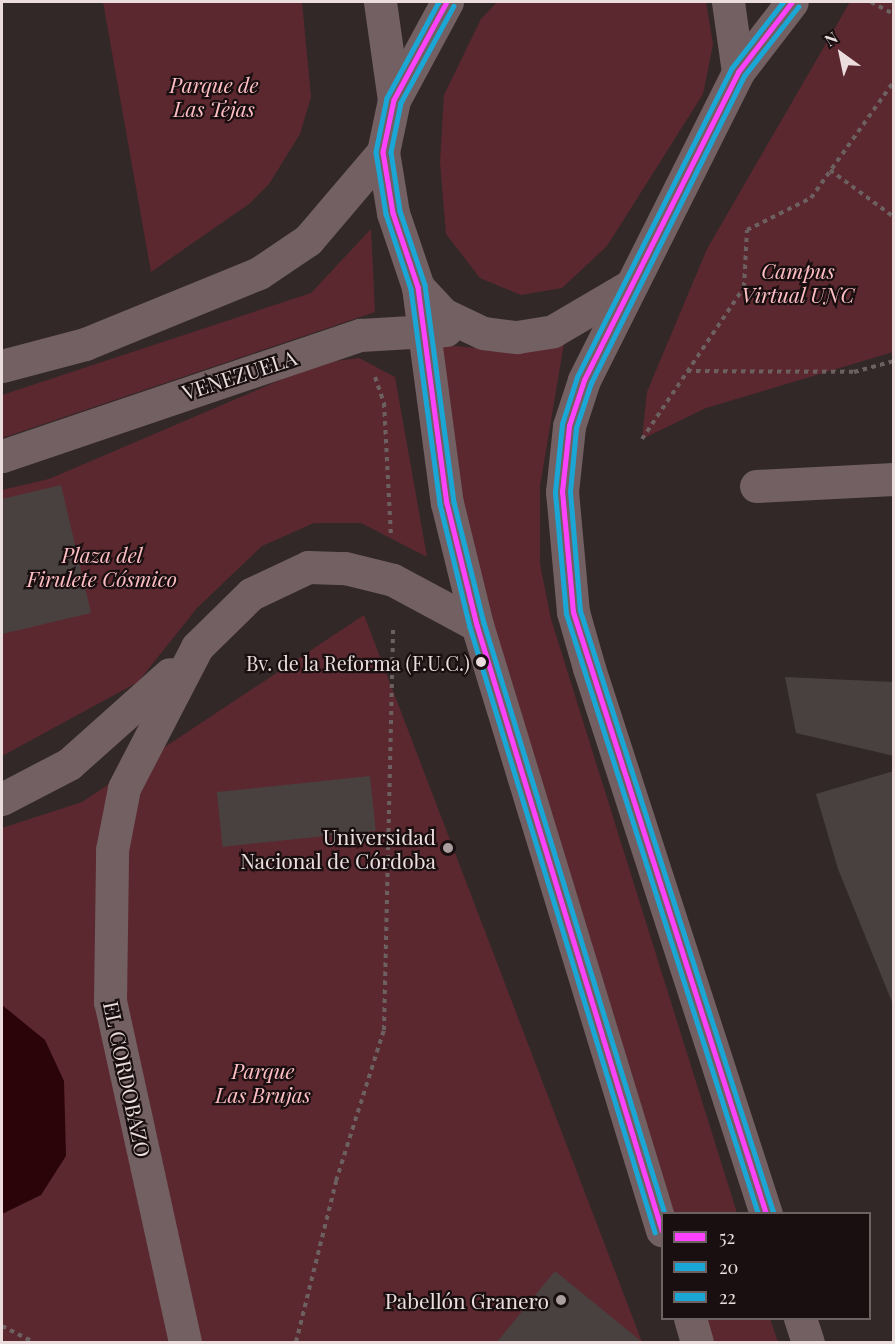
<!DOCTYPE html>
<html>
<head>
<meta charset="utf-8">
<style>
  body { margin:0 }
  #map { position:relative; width:895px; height:1344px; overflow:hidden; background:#322828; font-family:"Playfair Display",serif }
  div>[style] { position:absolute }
  .green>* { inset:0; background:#5c282f }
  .water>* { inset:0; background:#2b040a }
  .building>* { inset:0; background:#494040; transform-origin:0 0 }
  .path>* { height:4px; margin-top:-2px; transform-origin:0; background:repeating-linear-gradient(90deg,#6d6061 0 4.5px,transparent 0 9px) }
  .minor>* { height:33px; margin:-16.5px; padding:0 16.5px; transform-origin:16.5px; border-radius:16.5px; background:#726062 }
  .bus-1>* { height:4.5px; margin:-2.25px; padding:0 2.25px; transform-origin:2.25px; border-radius:2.25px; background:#fe42ff }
  .bus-2>* { height:4.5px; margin:-2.25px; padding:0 2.25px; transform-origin:2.25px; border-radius:2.25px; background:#1aa7d5 }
  .bus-3>* { height:4.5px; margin:-2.25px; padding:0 2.25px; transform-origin:2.25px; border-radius:2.25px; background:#1aa7d5 }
  .dots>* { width:16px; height:16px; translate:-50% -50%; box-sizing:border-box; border:3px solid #190f10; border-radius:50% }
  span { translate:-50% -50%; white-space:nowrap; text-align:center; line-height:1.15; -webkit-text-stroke:4.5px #190f10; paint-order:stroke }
  .bus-label { font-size:20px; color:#ebddde }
  .right { translate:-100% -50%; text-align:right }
  .park-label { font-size:21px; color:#febec3; font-style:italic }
  .street-label { font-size:21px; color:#ebddde }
  .poi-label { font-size:21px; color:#ebddde }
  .frame { position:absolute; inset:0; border:3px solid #ebddde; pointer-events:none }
  .legend { position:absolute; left:661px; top:1212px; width:210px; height:108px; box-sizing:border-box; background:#190f10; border:2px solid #6d6162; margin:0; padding:8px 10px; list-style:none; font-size:18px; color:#ebddde }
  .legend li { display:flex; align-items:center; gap:12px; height:30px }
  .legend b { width:30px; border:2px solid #6d6162 }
  .north { position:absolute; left:811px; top:24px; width:60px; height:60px; -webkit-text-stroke:4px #190f10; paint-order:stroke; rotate:327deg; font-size:16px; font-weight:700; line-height:24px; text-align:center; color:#ebddde }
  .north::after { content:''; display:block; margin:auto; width:21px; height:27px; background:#ebddde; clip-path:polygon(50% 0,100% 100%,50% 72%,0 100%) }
</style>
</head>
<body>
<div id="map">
  <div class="green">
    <i style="clip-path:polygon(103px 2px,302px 2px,311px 97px,300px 134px,269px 184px,249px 204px,151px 272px)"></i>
    <i style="clip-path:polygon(497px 2px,706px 2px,713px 44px,703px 94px,607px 246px,562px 288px,521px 295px,480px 278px,446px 234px,440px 162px,444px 95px,481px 19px)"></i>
    <i style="clip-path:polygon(850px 2px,893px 2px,893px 352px,706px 408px,642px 439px,647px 392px,707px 249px)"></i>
    <i style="clip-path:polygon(371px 229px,375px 312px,2px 438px,2px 395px,311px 293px)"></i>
    <i style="clip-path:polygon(564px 343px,540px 486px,540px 564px,551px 619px,737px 1213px,671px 1213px,458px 512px,435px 344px,486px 349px)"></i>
    <i style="clip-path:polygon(359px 358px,395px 377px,427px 557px,361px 523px,314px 523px,262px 546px,197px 608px,138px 682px,2px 756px,2px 490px,49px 479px,320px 363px)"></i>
    <i style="clip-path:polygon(364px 615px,642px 1342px,2px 1342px,2px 828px,82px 802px)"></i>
    <i style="clip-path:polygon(704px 1319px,770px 1319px,778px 1342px,711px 1342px)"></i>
  </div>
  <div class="water">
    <i style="clip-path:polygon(2px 1005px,45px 1040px,64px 1081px,66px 1156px,41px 1195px,2px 1214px)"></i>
  </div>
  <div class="building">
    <i style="clip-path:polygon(61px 485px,91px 613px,2px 634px,2px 499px)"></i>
    <i style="clip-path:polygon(785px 677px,894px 682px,894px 756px,796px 733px)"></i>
    <i style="clip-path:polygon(894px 771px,894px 1002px,892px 1002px,838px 869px,816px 794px)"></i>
    <i style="left:370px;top:776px;width:55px;height:154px;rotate:84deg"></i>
    <i style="clip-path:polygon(555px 1271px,642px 1342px,497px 1342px)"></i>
  </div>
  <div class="path">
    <i style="left:871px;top:2px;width:26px;rotate:28deg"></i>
    <i style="left:830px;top:170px;width:79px;rotate:36.3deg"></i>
    <i style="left:687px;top:371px;width:167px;rotate:0.3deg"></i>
    <i style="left:854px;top:372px;width:41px;rotate:-15.4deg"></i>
    <i style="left:375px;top:377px;width:28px;rotate:71deg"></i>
    <i style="left:384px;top:403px;width:132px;rotate:87deg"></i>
    <i style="left:642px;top:439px;width:183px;rotate:-56.1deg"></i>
    <i style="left:744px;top:287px;width:57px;rotate:-87deg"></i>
    <i style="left:747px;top:230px;width:72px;rotate:-26.6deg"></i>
    <i style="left:811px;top:198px;width:143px;rotate:-54.6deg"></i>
    <i style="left:2px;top:1326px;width:35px;rotate:27deg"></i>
    <i style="left:296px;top:1342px;width:166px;rotate:-76deg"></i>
    <i style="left:336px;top:1181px;width:158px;rotate:-72.4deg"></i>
    <i style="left:384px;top:1030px;width:403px;rotate:-88.7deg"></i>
  </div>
  <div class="minor">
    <i style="left:380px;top:2px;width:99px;rotate:81.9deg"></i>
    <i style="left:447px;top:2px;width:111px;rotate:118.4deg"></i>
    <i style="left:394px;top:100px;width:53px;rotate:101.9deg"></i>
    <i style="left:383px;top:152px;width:62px;rotate:80.7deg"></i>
    <i style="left:393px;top:213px;width:78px;rotate:71.3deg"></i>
    <i style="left:418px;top:287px;width:37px;rotate:47deg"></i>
    <i style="left:443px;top:314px;width:44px;rotate:25.4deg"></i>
    <i style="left:483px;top:333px;width:34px;rotate:7deg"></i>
    <i style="left:517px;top:337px;width:36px;rotate:-9deg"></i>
    <i style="left:553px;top:331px;width:87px;rotate:-30.4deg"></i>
    <i style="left:728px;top:2px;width:71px;rotate:81.9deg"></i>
    <i style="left:418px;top:287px;width:218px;rotate:82.4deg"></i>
    <i style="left:447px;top:503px;width:126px;rotate:76.2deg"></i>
    <i style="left:477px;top:625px;width:633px;rotate:73deg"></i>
    <i style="left:2px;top:366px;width:86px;rotate:-14.8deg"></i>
    <i style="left:85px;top:344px;width:188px;rotate:-22.2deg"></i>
    <i style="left:259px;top:273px;width:59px;rotate:-34deg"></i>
    <i style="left:308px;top:240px;width:116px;rotate:-49.6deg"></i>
    <i style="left:2px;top:456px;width:378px;rotate:-18.7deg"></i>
    <i style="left:360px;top:335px;width:86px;rotate:-3.3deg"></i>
    <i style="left:756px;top:486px;width:138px;rotate:-2.9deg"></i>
    <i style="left:2px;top:799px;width:76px;rotate:-27.6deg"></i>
    <i style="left:69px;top:764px;width:135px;rotate:-41.7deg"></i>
    <i style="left:766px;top:1214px;width:574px;rotate:-107.96deg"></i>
    <i style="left:589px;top:668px;width:58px;rotate:-105.9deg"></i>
    <i style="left:573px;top:612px;width:121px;rotate:-95.2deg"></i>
    <i style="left:562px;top:492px;width:66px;rotate:-83.9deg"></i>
    <i style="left:569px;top:426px;width:48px;rotate:-71.9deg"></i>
    <i style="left:584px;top:380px;width:344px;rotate:-63.4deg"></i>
    <i style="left:738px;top:72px;width:88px;rotate:-52.4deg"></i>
    <i style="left:690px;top:1318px;width:25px;rotate:74deg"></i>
    <i style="left:800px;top:1318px;width:25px;rotate:72deg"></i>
    <i style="left:185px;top:1342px;width:348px;rotate:-102.4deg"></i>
    <i style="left:110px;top:1002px;width:152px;rotate:-89.2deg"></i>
    <i style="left:112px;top:850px;width:63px;rotate:-79deg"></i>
    <i style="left:124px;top:788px;width:159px;rotate:-62.6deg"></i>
    <i style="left:197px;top:647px;width:76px;rotate:-44.5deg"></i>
    <i style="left:251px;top:594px;width:63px;rotate:-25.3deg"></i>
    <i style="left:308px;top:567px;width:37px;rotate:2deg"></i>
    <i style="left:345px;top:568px;width:49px;rotate:14deg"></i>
    <i style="left:393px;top:580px;width:95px;rotate:28.2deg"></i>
  </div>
  <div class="bus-1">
    <i style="left:447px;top:2px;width:111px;rotate:118.4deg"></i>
    <i style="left:394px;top:100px;width:53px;rotate:101.9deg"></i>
    <i style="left:383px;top:152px;width:62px;rotate:80.7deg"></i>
    <i style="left:393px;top:213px;width:78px;rotate:71.3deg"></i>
    <i style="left:418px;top:287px;width:218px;rotate:82.4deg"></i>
    <i style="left:447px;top:503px;width:126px;rotate:76.2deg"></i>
    <i style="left:477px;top:625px;width:633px;rotate:73deg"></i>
    <i style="left:766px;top:1214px;width:632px;rotate:-107.78deg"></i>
    <i style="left:573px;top:612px;width:121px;rotate:-95.2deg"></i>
    <i style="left:562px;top:492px;width:66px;rotate:-83.9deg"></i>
    <i style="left:569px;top:426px;width:48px;rotate:-71.9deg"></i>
    <i style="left:584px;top:380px;width:344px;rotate:-63.4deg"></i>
    <i style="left:738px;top:72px;width:88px;rotate:-52.4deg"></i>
  </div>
  <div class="bus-2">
    <i style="left:439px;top:2px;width:109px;rotate:118.4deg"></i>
    <i style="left:387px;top:98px;width:55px;rotate:101.5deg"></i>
    <i style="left:376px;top:152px;width:63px;rotate:80.8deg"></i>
    <i style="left:386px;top:214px;width:79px;rotate:71.6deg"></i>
    <i style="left:411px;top:289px;width:217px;rotate:82.3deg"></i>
    <i style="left:440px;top:504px;width:127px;rotate:76.3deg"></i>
    <i style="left:470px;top:627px;width:633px;rotate:73deg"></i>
    <i style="left:773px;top:1212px;width:631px;rotate:-107.8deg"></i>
    <i style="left:580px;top:611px;width:119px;rotate:-94.8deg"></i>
    <i style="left:570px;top:492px;width:64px;rotate:-84.6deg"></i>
    <i style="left:576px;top:428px;width:47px;rotate:-71.6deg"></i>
    <i style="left:591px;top:383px;width:343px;rotate:-63.5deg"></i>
    <i style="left:744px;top:76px;width:88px;rotate:-52deg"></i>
  </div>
  <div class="bus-3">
    <i style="left:454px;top:6px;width:111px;rotate:118.7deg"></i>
    <i style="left:401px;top:103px;width:50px;rotate:101.5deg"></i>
    <i style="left:391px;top:152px;width:60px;rotate:81.3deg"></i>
    <i style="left:400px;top:211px;width:78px;rotate:71.3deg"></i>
    <i style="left:425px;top:285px;width:219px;rotate:82.4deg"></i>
    <i style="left:454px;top:502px;width:125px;rotate:76.1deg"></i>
    <i style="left:484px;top:623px;width:618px;rotate:72.97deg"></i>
    <i style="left:758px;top:1214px;width:630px;rotate:-107.74deg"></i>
    <i style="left:566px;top:614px;width:122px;rotate:-95.2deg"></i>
    <i style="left:555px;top:492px;width:68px;rotate:-84.1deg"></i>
    <i style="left:562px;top:424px;width:49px;rotate:-72.3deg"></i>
    <i style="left:577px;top:377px;width:344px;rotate:-63.4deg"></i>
    <i style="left:731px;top:69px;width:85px;rotate:-52.2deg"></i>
  </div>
  <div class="dots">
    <i style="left:481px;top:662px;background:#ebddde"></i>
    <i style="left:448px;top:848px;background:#aa9e9e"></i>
    <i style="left:561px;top:1300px;background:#aa9e9e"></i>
  </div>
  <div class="bus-label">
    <span class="right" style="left:470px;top:662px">Bv. de la Reforma (F.U.C.)</span>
  </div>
  <div class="park-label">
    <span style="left:214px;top:96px">Parque de<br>Las Tejas</span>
    <span style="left:798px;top:282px">Campus<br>Virtual UNC</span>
    <span style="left:102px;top:566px">Plaza del<br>Firulete Cósmico</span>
    <span style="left:263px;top:1082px">Parque<br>Las Brujas</span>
  </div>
  <div class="street-label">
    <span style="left:239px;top:374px;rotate:-18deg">VENEZUELA</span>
    <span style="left:128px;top:1079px;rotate:78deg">EL CORDOBAZO</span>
  </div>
  <div class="poi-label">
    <span class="right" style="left:436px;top:848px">Universidad<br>Nacional de Córdoba</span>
    <span class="right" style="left:549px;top:1300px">Pabellón Granero</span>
  </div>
  <div class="frame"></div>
  <ul class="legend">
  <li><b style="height:8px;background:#fe42ff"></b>52</li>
  <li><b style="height:8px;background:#1aa7d5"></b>20</li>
  <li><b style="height:8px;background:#1aa7d5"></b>22</li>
  </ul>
  <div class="north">N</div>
</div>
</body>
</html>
